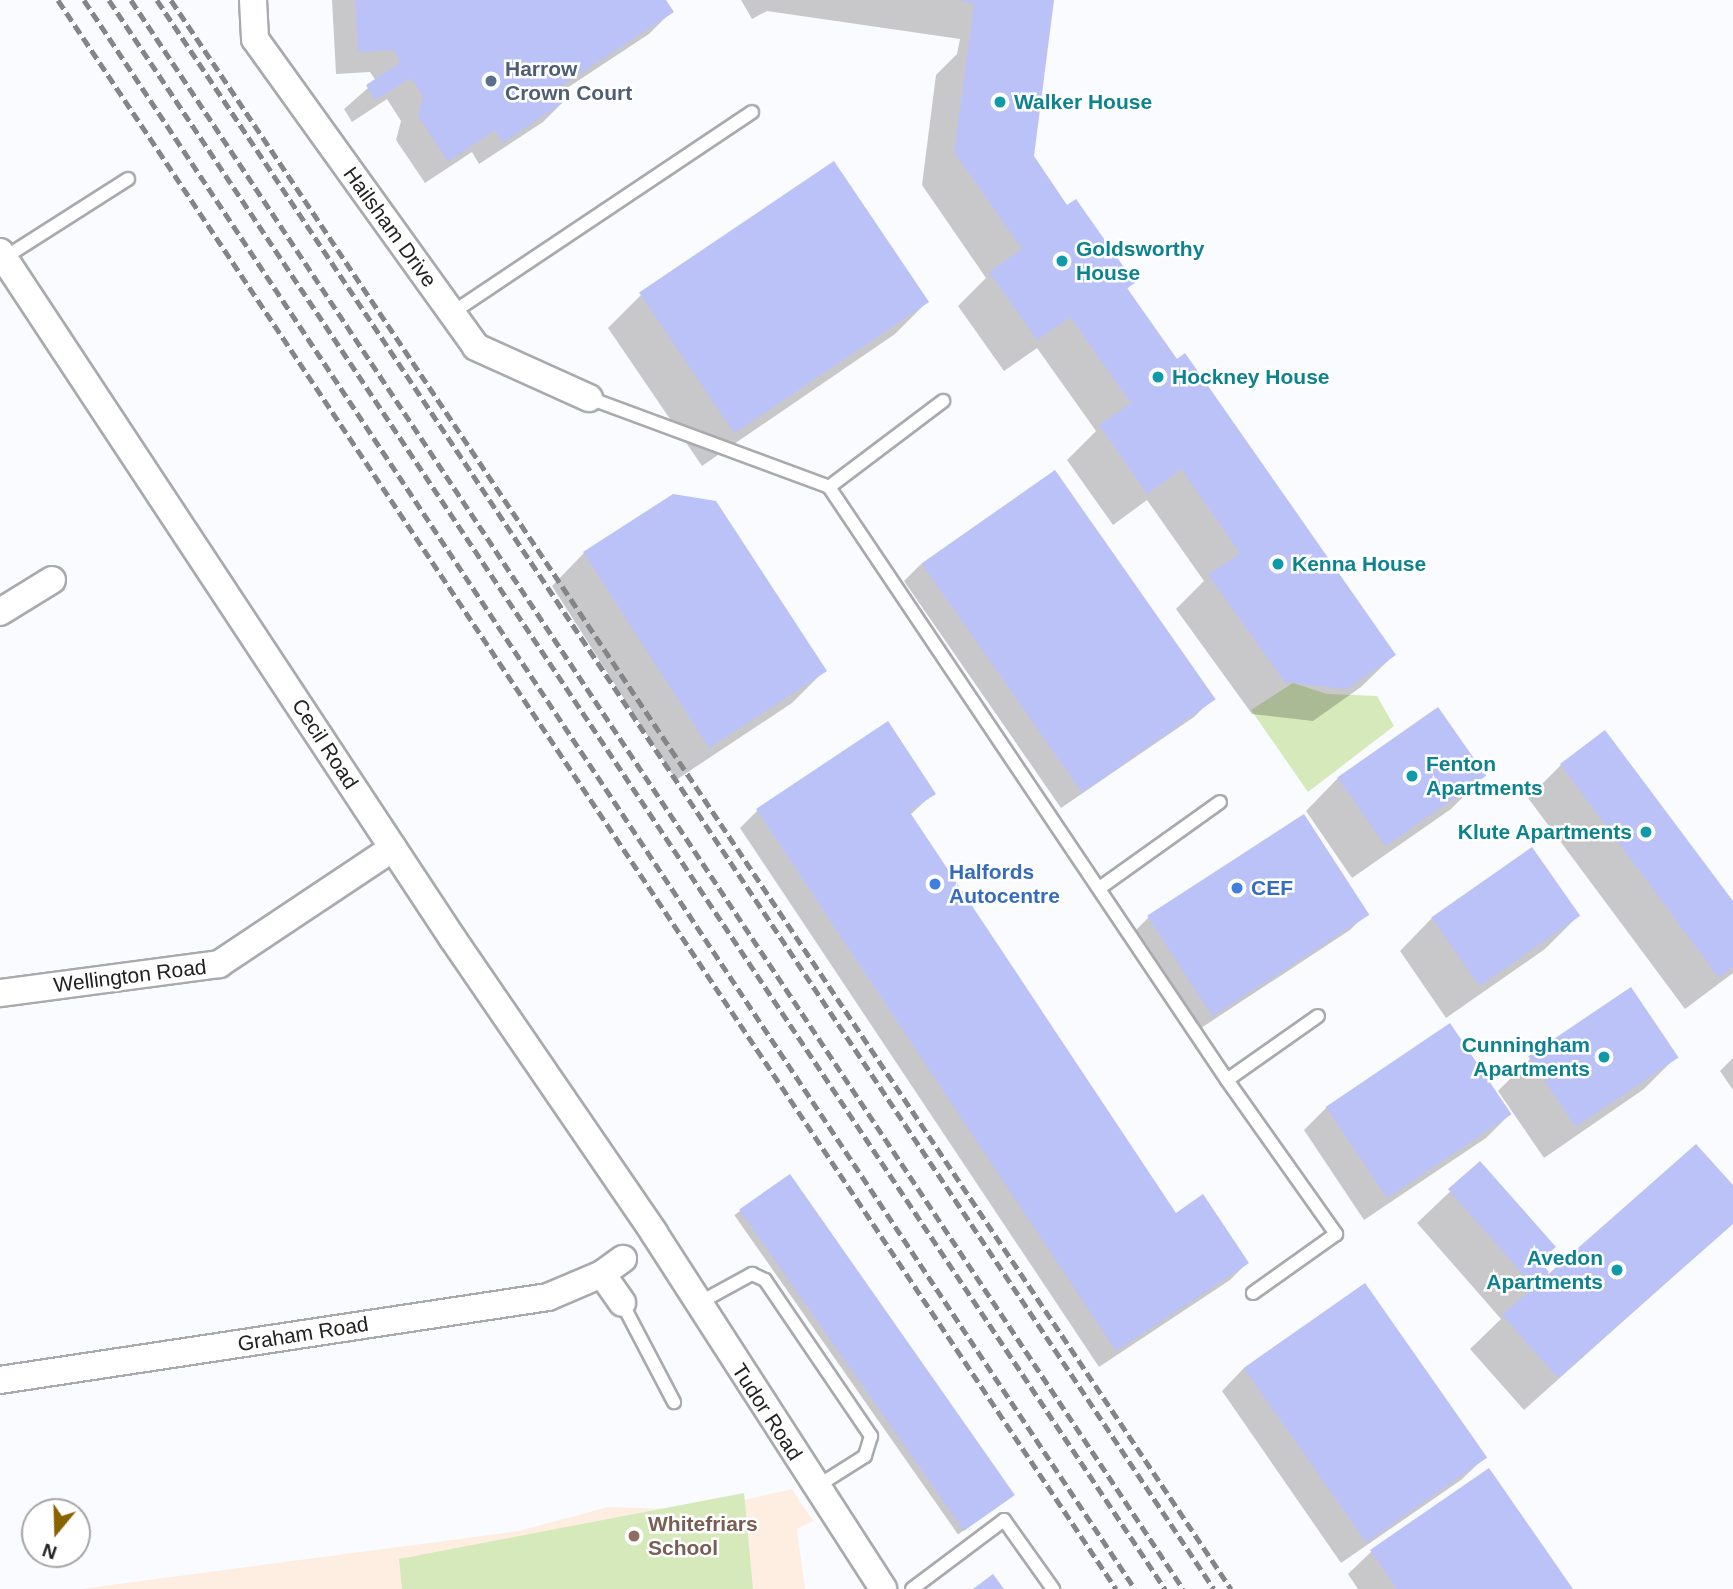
<!DOCTYPE html>
<html>
<head>
<meta charset="utf-8">
<style>
  body { margin:0 }
  #map { position:relative; width:1733px; height:1589px; overflow:hidden; background:#fafbfe; font-family:Helvetica,sans-serif }
  div>[style] { position:absolute }
  .education>* { inset:0; background:#feeee2 }
  .green>* { inset:0; background:#d5e9ba }
  .shadow>* { inset:0; background:#0003; transform-origin:0 0 }
  .building>* { inset:0; background:#bac2f7; transform-origin:0 0 }
  .roads { filter:drop-shadow(2px 0 #a9aaad) drop-shadow(-2px 0 #a9aaad) drop-shadow(0 2px #a9aaad) drop-shadow(0 -2px #a9aaad) }
  .lane>* { height:12px; margin:-6px; padding:0 6px; transform-origin:6px; border-radius:6px; background:#fff }
  .street>* { height:26px; margin:-13px; padding:0 13px; transform-origin:13px; border-radius:13px; background:#fff }
  .rail>* { height:5px; margin-top:-2.5px; transform-origin:0; background:repeating-linear-gradient(90deg,#848587 0 10px,transparent 0 15px) }
  .dots>* { width:19px; height:19px; translate:-50% -50%; box-sizing:border-box; border:4px solid #fff; border-radius:50% }
  span { translate:-50% -50%; white-space:nowrap; text-align:center; line-height:1.15; -webkit-text-stroke:5px #fff; paint-order:stroke }
  .service-label { font-size:21px; color:#4e5e75; font-weight:700 }
  .left { translate:0 -50%; text-align:left }
  .culture-label { font-size:21px; color:#0d838f; font-weight:700 }
  .right { translate:-100% -50%; text-align:right }
  .street-label { font-size:21px; color:#212122 }
  .shop-label { font-size:21px; color:#366cbe; font-weight:700 }
  .education-label { font-size:21px; color:#785e54; font-weight:700 }
  .north { position:absolute; left:21px; top:1498px; width:70px; height:70px; box-sizing:border-box; background:#fff; border:2px solid #a6a6a7; border-radius:50%; rotate:199deg; font-size:19px; font-weight:700; line-height:28px; text-align:center; color:#212122 }
  .north::after { content:''; display:block; margin:auto; width:24px; height:32px; background:#886300; clip-path:polygon(50% 0,100% 100%,50% 72%,0 100%) }
</style>
</head>
<body>
<div id="map">
  <div class="education">
    <i style="clip-path:polygon(792px 1489px,813px 1521px,797px 1529px,805px 1589px,81px 1589px,519px 1531px,608px 1507px,700px 1510px)"></i>
  </div>
  <div class="green">
    <i style="clip-path:polygon(1293px 683px,1327px 694px,1377px 696px,1394px 726px,1308px 792px,1251px 710px)"></i>
    <i style="clip-path:polygon(744px 1493px,753px 1589px,402px 1589px,399px 1559px)"></i>
  </div>
  <div class="shadow">
    <i style="clip-path:polygon(332px 0,664px 0,671px 12px,649px 34px,561px 92px,566px 99px,543px 122px,479px 164px,472px 152px,425px 183px,396px 140px,401px 121px,387px 99px,352px 122px,344px 109px,376px 81px,370px 72px,336px 74px)"></i>
    <i style="clip-path:polygon(741px 0,1052px 0,1032px 156px,1067px 208px,1133px 283px,1126px 290px,1394px 655px,1361px 687px,1313px 721px,1252px 714px,1176px 609px,1204px 581px,1147px 500px,1113px 525px,1067px 460px,1096px 431px,1037px 348px,1004px 371px,958px 306px,986px 278px,922px 185px,936px 75px,957px 54px,960px 39px,767px 11px,752px 19px)"></i>
    <i style="clip-path:polygon(834px 164px,928px 301px,895px 334px,702px 466px,608px 328px,641px 295px)"></i>
    <i style="clip-path:polygon(584px 553px,825px 670px,792px 703px,676px 780px,552px 586px)"></i>
    <i style="clip-path:polygon(921px 564px,1212px 699px,1194px 717px,1061px 808px,904px 581px)"></i>
    <i style="clip-path:polygon(1604px 733px,1733px 903px,1733px 973px,1685px 1009px,1528px 798px,1561px 765px)"></i>
    <i style="clip-path:polygon(1484px 776px,1451px 809px,1352px 878px,1306px 811px,1338px 778px)"></i>
    <i style="clip-path:polygon(934px 793px,910px 815px,1175px 1215px,1247px 1263px,1230px 1280px,1099px 1367px,740px 828px,757px 811px)"></i>
    <i style="clip-path:polygon(1367px 913px,1350px 930px,1195px 1032px,1131px 935px,1148px 918px)"></i>
    <i style="clip-path:polygon(1578px 916px,1545px 949px,1446px 1018px,1400px 951px,1432px 918px)"></i>
    <i style="clip-path:polygon(1677px 1056px,1644px 1089px,1544px 1158px,1498px 1091px,1530px 1059px)"></i>
    <i style="clip-path:polygon(1733px 1058px,1733px 1090px,1720px 1071px)"></i>
    <i style="clip-path:polygon(1327px 1107px,1509px 1115px,1486px 1138px,1364px 1220px,1304px 1130px)"></i>
    <i style="clip-path:polygon(1480px 1163px,1554px 1247px,1538px 1262px,1550px 1275px,1733px 1188px,1733px 1223px,1524px 1410px,1470px 1349px,1501px 1319px,1417px 1223px)"></i>
    <i style="left:790px;top:1176px;width:390px;height:68px;rotate:55deg"></i>
    <i style="clip-path:polygon(1244px 1368px,1484px 1458px,1461px 1480px,1341px 1563px,1222px 1391px)"></i>
    <i style="clip-path:polygon(1488px 1470px,1571px 1589px,1358px 1589px,1348px 1574px,1371px 1552px)"></i>
  </div>
  <div class="building">
    <i style="clip-path:polygon(355px 0,666px 0,674px 12px,560px 87px,568px 99px,503px 143px,495px 130px,448px 162px,418px 116px,423px 97px,411px 78px,375px 100px,366px 85px,401px 62px,393px 50px,358px 52px)"></i>
    <i style="clip-path:polygon(959px 0,1054px 0,1034px 156px,1067px 205px,1076px 199px,1135px 283px,1127px 288px,1177px 359px,1185px 353px,1396px 655px,1347px 689px,1285px 682px,1208px 575px,1240px 553px,1181px 469px,1147px 494px,1099px 425px,1131px 403px,1070px 317px,1037px 340px,989px 272px,1022px 249px,954px 152px,974px 4px)"></i>
    <i style="left:834px;top:161px;width:170px;height:235px;rotate:56deg"></i>
    <i style="left:1055px;top:470px;width:280px;height:163px;rotate:55deg"></i>
    <i style="clip-path:polygon(673px 494px,716px 501px,827px 671px,709px 748px,583px 552px)"></i>
    <i style="left:1438px;top:707px;width:84px;height:123px;rotate:55deg"></i>
    <i style="clip-path:polygon(888px 721px,936px 794px,909px 811px,1176px 1213px,1203px 1194px,1249px 1263px,1116px 1351px,756px 809px)"></i>
    <i style="clip-path:polygon(1605px 730px,1733px 901px,1733px 967px,1719px 978px,1560px 764px)"></i>
    <i style="left:1304px;top:814px;width:120px;height:187px;rotate:57deg"></i>
    <i style="left:1532px;top:847px;width:84px;height:123px;rotate:55deg"></i>
    <i style="left:1631px;top:987px;width:85px;height:124px;rotate:56deg"></i>
    <i style="left:1450px;top:1023px;width:110px;height:150px;rotate:56deg"></i>
    <i style="clip-path:polygon(1696px 1144px,1733px 1185px,1733px 1224px,1558px 1378px,1502px 1315px)"></i>
    <i style="clip-path:polygon(1480px 1161px,1556px 1247px,1539px 1261px,1549px 1272px,1533px 1286px,1448px 1189px)"></i>
    <i style="left:790px;top:1174px;width:392px;height:62px;rotate:55deg"></i>
    <i style="left:1365px;top:1283px;width:213px;height:148px;rotate:55deg"></i>
    <i style="clip-path:polygon(1489px 1468px,1573px 1589px,1397px 1589px,1370px 1550px)"></i>
    <i style="clip-path:polygon(993px 1574px,1004px 1589px,973px 1589px)"></i>
  </div>
  <div class="roads">
    <div class="lane">
      <i style="left:4px;top:258px;width:147px;rotate:-32.5deg"></i>
      <i style="left:452px;top:313px;width:361px;rotate:-33.8deg"></i>
      <i style="left:589px;top:398px;width:256px;rotate:20.3deg"></i>
      <i style="left:829px;top:487px;width:714px;rotate:56.13deg"></i>
      <i style="left:1227px;top:1080px;width:189px;rotate:54.7deg"></i>
      <i style="left:1336px;top:1234px;width:102px;rotate:144.6deg"></i>
      <i style="left:829px;top:487px;width:143px;rotate:-37deg"></i>
      <i style="left:1101px;top:887px;width:146px;rotate:-35.5deg"></i>
      <i style="left:1227px;top:1080px;width:111px;rotate:-35.1deg"></i>
      <i style="left:622px;top:1303px;width:112px;rotate:62.3deg"></i>
      <i style="left:697px;top:1304px;width:63px;rotate:-28.6deg"></i>
      <i style="left:752px;top:1274px;width:14px;rotate:25deg"></i>
      <i style="left:765px;top:1280px;width:189px;rotate:55.8deg"></i>
      <i style="left:871px;top:1436px;width:21px;rotate:107deg"></i>
      <i style="left:865px;top:1456px;width:58px;rotate:147.7deg"></i>
      <i style="left:912px;top:1589px;width:115px;rotate:-36.9deg"></i>
      <i style="left:1004px;top:1520px;width:85px;rotate:54.6deg"></i>
    </div>
    <div class="street">
      <i style="left:253px;top:0;width:39px;rotate:87deg"></i>
      <i style="left:255px;top:39px;width:379px;rotate:54.3deg"></i>
      <i style="left:476px;top:347px;width:124px;rotate:24.3deg"></i>
      <i style="left:0;top:252px;width:823px;rotate:56.6deg"></i>
      <i style="left:453px;top:939px;width:356px;rotate:55.6deg"></i>
      <i style="left:654px;top:1233px;width:423px;rotate:57.2deg"></i>
      <i style="left:0;top:612px;width:61px;rotate:-31.6deg"></i>
      <i style="left:0;top:993px;width:221px;rotate:-7.5deg"></i>
      <i style="left:219px;top:964px;width:209px;rotate:-33.7deg"></i>
      <i style="left:602px;top:1274px;width:35px;rotate:55deg"></i>
      <i style="left:0;top:1380px;width:554px;rotate:-8.61deg"></i>
      <i style="left:548px;top:1297px;width:59px;rotate:-23.1deg"></i>
      <i style="left:602px;top:1274px;width:26px;rotate:-36deg"></i>
    </div>
  </div>
  <div class="rail">
    <i style="left:58px;top:0;width:1909px;rotate:56.34deg"></i>
    <i style="left:84px;top:0;width:1905px;rotate:56.52deg"></i>
    <i style="left:109px;top:0;width:1908px;rotate:56.39deg"></i>
    <i style="left:131px;top:0;width:1906px;rotate:56.49deg"></i>
    <i style="left:157px;top:0;width:1908px;rotate:56.37deg"></i>
    <i style="left:171px;top:0;width:1910px;rotate:56.29deg"></i>
  </div>
  <div class="dots">
    <i style="left:491px;top:81px;background:#5c6f8a"></i>
    <i style="left:1000px;top:102px;background:#0f9aa8"></i>
    <i style="left:1062px;top:261px;background:#0f9aa8"></i>
    <i style="left:1158px;top:377px;background:#0f9aa8"></i>
    <i style="left:1278px;top:564px;background:#0f9aa8"></i>
    <i style="left:1412px;top:776px;background:#0f9aa8"></i>
    <i style="left:1646px;top:832px;background:#0f9aa8"></i>
    <i style="left:935px;top:884px;background:#3f7fe0"></i>
    <i style="left:1237px;top:888px;background:#3f7fe0"></i>
    <i style="left:1604px;top:1057px;background:#0f9aa8"></i>
    <i style="left:1617px;top:1270px;background:#0f9aa8"></i>
    <i style="left:634px;top:1536px;background:#8d6e63"></i>
  </div>
  <div class="service-label">
    <span class="left" style="left:505px;top:81px">Harrow<br>Crown Court</span>
  </div>
  <div class="culture-label">
    <span class="left" style="left:1014px;top:102px">Walker House</span>
    <span class="left" style="left:1076px;top:261px">Goldsworthy<br>House</span>
    <span class="left" style="left:1172px;top:377px">Hockney House</span>
    <span class="left" style="left:1292px;top:564px">Kenna House</span>
    <span class="left" style="left:1426px;top:776px">Fenton<br>Apartments</span>
    <span class="right" style="left:1632px;top:832px">Klute Apartments</span>
    <span class="right" style="left:1590px;top:1057px">Cunningham<br>Apartments</span>
    <span class="right" style="left:1603px;top:1270px">Avedon<br>Apartments</span>
  </div>
  <div class="street-label">
    <span style="left:390px;top:227px;rotate:54deg">Hailsham Drive</span>
    <span style="left:325px;top:744px;rotate:57deg">Cecil Road</span>
    <span style="left:130px;top:976px;rotate:-7deg">Wellington Road</span>
    <span style="left:303px;top:1334px;rotate:-9deg">Graham Road</span>
    <span style="left:767px;top:1412px;rotate:57deg">Tudor Road</span>
  </div>
  <div class="shop-label">
    <span class="left" style="left:949px;top:884px">Halfords<br>Autocentre</span>
    <span class="left" style="left:1251px;top:888px">CEF</span>
  </div>
  <div class="education-label">
    <span class="left" style="left:648px;top:1536px">Whitefriars<br>School</span>
  </div>
  <div class="north">N</div>
</div>
</body>
</html>
